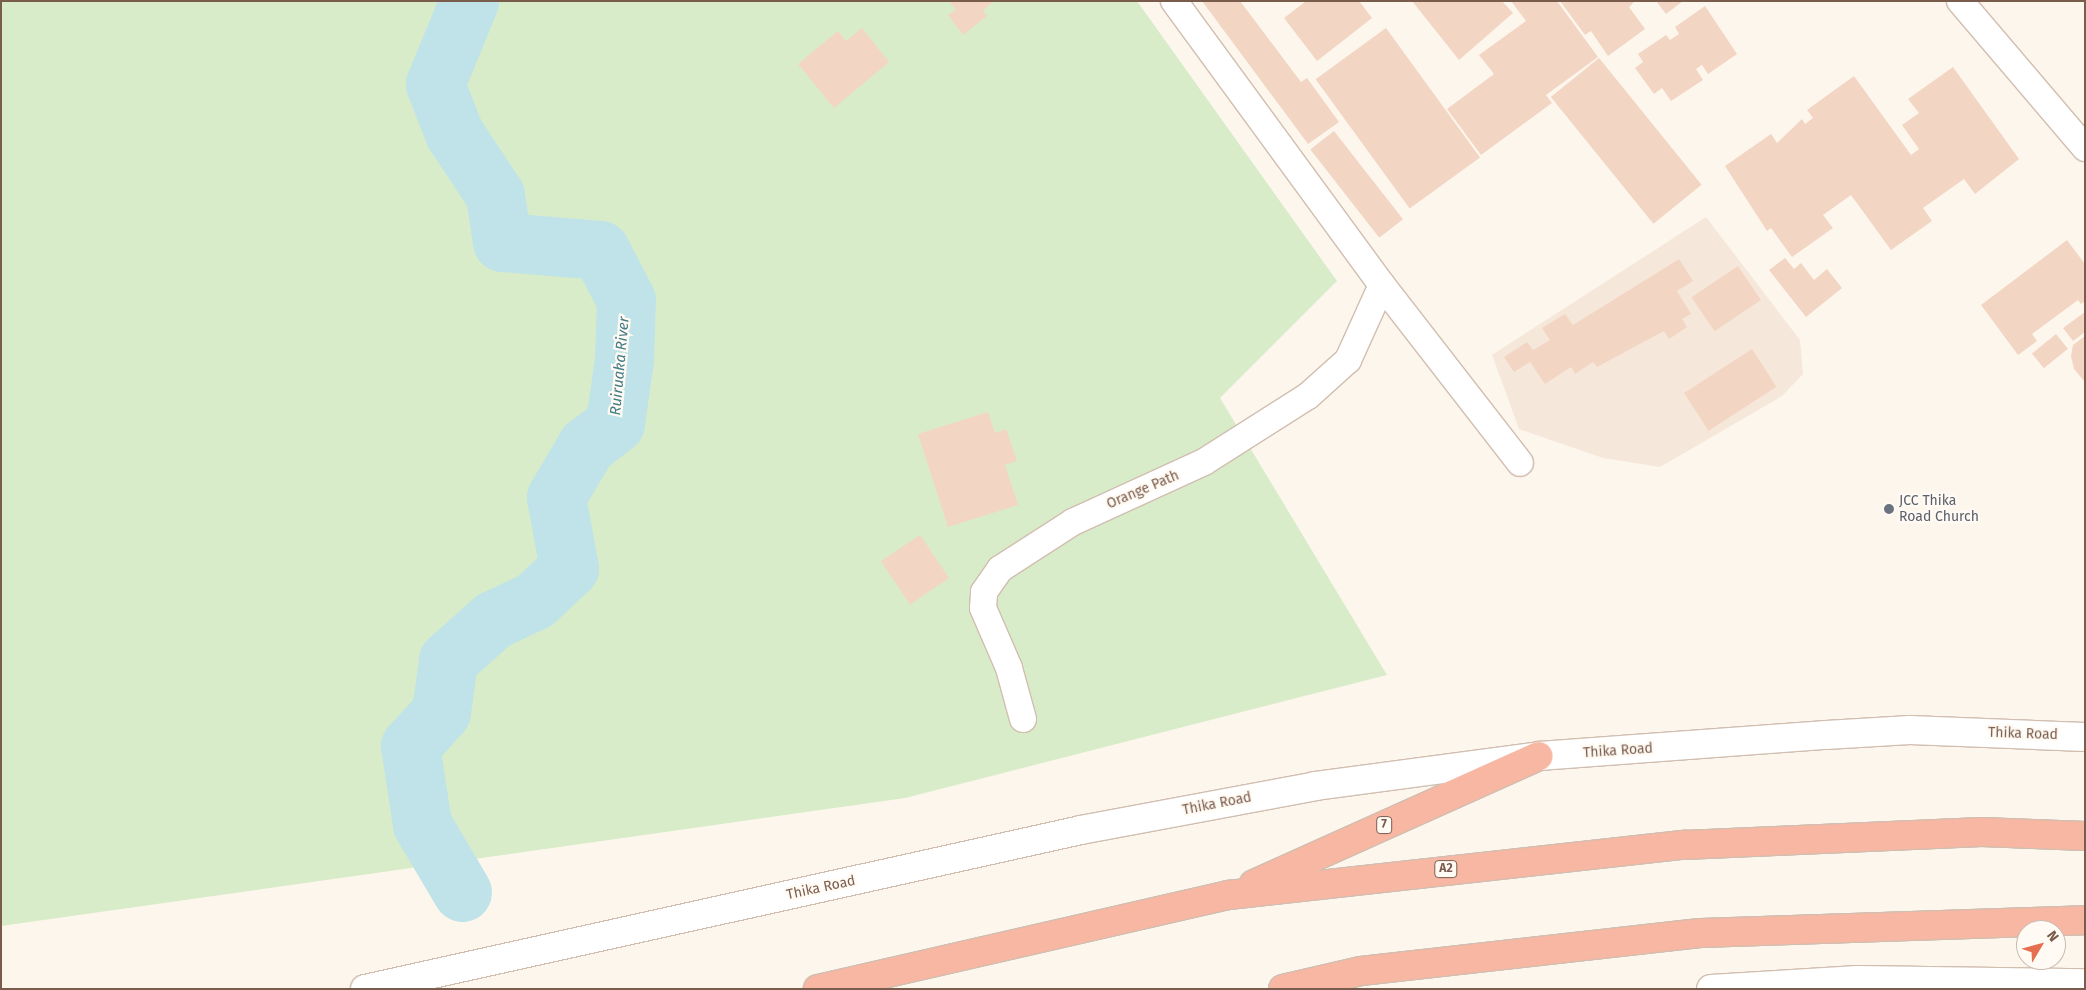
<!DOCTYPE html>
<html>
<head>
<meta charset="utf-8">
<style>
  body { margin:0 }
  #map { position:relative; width:2086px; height:990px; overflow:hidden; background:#fdf6ec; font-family:"Fira Sans",sans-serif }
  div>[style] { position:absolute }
  .residential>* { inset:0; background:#f5e8da }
  .green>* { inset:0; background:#d8ecc9 }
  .river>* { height:59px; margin:-29.5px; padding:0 29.5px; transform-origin:29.5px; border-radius:29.5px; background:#bfe3e8 }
  .building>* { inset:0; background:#f3d5c3; transform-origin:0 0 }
  .roads { filter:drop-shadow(1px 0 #d1beb0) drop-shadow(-1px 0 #d1beb0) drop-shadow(0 1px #d1beb0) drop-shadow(0 -1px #d1beb0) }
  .street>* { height:26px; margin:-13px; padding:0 13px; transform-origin:13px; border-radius:13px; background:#fff }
  .secondary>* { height:28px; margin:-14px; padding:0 14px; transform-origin:14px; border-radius:14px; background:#fff }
  .highway>* { height:28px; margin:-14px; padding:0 14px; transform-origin:14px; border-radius:14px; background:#f7b7a3 }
  .dots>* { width:14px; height:14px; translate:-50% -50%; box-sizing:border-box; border:2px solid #fffaf3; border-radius:50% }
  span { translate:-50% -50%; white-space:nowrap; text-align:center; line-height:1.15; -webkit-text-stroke:4.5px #fffaf3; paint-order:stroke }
  .shield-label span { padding:1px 4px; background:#fffaf3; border:1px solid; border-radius:4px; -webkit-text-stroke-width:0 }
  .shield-label { font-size:12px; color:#7a5c4d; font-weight:700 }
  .street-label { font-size:14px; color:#7a5c4d }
  .worship-label { font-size:14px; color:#5b616d }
  .left { translate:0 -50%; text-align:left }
  .water-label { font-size:15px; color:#437c86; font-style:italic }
  .frame { position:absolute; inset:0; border:2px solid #7a5c4d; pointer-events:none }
  .north { position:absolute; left:2016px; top:920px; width:50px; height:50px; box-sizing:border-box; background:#fffaf3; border:1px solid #cabbb1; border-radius:50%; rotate:53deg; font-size:14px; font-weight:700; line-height:20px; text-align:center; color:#7a5c4d }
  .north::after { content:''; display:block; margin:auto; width:18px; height:22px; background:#e76f51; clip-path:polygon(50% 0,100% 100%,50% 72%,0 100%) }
</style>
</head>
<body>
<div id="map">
  <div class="residential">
    <i style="clip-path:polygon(1706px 217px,1800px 340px,1803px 374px,1782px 396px,1660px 467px,1603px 458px,1519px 429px,1492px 355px)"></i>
  </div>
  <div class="green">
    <i style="clip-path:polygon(1px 1px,1137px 1px,1337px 281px,1220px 398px,1387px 675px,905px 798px,1px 926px)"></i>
  </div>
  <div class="river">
    <i style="left:462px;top:892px;width:79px;rotate:-120.5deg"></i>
    <i style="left:422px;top:824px;width:79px;rotate:-98.7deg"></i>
    <i style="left:410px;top:746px;width:46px;rotate:-47.6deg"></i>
    <i style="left:441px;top:712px;width:52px;rotate:-82.3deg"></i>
    <i style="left:448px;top:660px;width:60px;rotate:-41.6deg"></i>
    <i style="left:493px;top:620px;width:47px;rotate:-25.5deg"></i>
    <i style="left:535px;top:600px;width:47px;rotate:-43.3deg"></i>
    <i style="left:569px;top:568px;width:72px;rotate:-100.4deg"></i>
    <i style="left:556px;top:497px;width:59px;rotate:-59.5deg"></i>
    <i style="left:586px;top:446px;width:37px;rotate:-38deg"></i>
    <i style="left:615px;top:423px;width:65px;rotate:-82deg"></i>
    <i style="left:624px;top:359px;width:59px;rotate:-88.1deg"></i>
    <i style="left:626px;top:300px;width:56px;rotate:-117.5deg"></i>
    <i style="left:600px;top:250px;width:98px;rotate:-175.3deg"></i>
    <i style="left:502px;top:242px;width:48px;rotate:-98.5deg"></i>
    <i style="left:495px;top:195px;width:74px;rotate:-123.5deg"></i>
    <i style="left:454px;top:133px;width:53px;rotate:-111.2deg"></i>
    <i style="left:435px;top:84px;width:90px;rotate:-67.7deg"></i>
  </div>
  <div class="building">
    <i style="clip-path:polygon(949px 1px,994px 1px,983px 10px,987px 16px,963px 35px,948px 15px,956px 10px)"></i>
    <i style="clip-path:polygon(1202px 1px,1240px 1px,1301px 82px,1307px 78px,1339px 122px,1308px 144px)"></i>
    <i style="clip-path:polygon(1306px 1px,1359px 1px,1372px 18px,1317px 61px,1284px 18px)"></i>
    <i style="clip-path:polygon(1412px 1px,1502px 1px,1513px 13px,1459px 60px)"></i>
    <i style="clip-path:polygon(1511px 1px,1557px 1px,1598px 57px,1546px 95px,1552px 103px,1481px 155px,1447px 109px,1494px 74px,1479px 55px,1526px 21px)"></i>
    <i style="clip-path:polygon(1560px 1px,1635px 1px,1629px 7px,1645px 29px,1608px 56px,1591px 31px,1585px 35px)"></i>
    <i style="clip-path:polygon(1656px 1px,1683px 1px,1666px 14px)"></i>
    <i style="clip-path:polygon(1705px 6px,1737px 54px,1708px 74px,1702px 65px,1696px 69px,1703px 80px,1671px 101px,1662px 88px,1654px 94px,1635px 68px,1643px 62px,1638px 54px,1666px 35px,1670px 40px,1679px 34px,1675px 27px)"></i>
    <i style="clip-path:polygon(862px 28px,889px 62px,834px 108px,798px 64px,838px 31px,846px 41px)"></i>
    <i style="left:1386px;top:28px;width:160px;height:87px;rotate:54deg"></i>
    <i style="left:1599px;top:58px;width:163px;height:62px;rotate:51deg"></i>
    <i style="clip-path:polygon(1953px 67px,2019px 159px,1975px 194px,1964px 179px,1923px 208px,1932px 221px,1891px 250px,1851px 195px,1823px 215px,1833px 228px,1792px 257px,1771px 228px,1767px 231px,1725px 166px,1771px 134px,1777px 143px,1802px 119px,1805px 124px,1813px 118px,1807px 110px,1854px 76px,1911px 155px,1919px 149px,1902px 125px,1919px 113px,1908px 99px)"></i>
    <i style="left:1334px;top:131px;width:112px;height:30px;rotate:52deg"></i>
    <i style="clip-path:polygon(2067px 240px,2085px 264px,2085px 301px,2081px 304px,2078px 300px,2032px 334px,2037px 341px,2018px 355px,1981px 305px)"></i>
    <i style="clip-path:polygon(1785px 258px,1794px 269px,1801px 263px,1814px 280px,1827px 269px,1842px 288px,1806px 317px,1769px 270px)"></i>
    <i style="clip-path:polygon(1679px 259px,1693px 281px,1677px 291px,1691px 314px,1682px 319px,1687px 327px,1669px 339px,1664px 331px,1597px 367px,1593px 362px,1575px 374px,1571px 367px,1545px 384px,1530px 362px,1514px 372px,1504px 357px,1527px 342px,1533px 350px,1550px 340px,1542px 328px,1565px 314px,1573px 325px)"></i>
    <i style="left:1738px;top:266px;width:41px;height:56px;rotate:56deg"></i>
    <i style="clip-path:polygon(2085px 312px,2085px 332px,2073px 341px,2063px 328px)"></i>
    <i style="left:2056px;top:334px;width:19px;height:31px;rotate:51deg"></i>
    <i style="clip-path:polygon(2085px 336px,2085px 382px,2074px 369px,2071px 356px,2073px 345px)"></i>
    <i style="left:1752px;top:349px;width:45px;height:81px;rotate:57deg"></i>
    <i style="clip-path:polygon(988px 412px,995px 433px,1006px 429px,1017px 461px,1005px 465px,1018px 505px,948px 527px,918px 434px)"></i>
    <i style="left:920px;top:535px;width:52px;height:47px;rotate:56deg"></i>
  </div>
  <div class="roads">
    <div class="street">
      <i style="left:1174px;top:1px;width:352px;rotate:53.8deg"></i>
      <i style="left:1382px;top:285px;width:225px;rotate:52.2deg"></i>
      <i style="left:1960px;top:1px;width:193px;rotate:49.6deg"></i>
      <i style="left:1023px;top:719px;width:53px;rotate:-105.4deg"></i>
      <i style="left:1009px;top:668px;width:65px;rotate:-113.4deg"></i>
      <i style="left:983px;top:608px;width:16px;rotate:-86deg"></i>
      <i style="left:984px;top:592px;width:28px;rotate:-55deg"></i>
      <i style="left:1000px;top:569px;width:87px;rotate:-32.8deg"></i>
      <i style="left:1073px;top:522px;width:144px;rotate:-24.6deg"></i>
      <i style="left:1204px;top:462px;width:123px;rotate:-32.4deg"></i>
      <i style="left:1308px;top:396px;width:54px;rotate:-42deg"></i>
      <i style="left:1348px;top:360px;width:82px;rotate:-65.6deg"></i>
    </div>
    <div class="secondary">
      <i style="left:365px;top:989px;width:733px;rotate:-12.52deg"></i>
      <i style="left:1081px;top:830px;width:238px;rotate:-10.6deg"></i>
      <i style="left:1315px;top:786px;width:226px;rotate:-7.6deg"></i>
      <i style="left:1539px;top:756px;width:288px;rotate:-4.2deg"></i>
      <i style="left:1826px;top:735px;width:84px;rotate:-3.4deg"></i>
      <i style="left:1910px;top:730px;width:175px;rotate:2.3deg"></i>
      <i style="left:1711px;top:989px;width:147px;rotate:-3.5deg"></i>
      <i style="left:1858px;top:980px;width:227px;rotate:0.8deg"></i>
    </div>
    <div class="highway">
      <i style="left:1254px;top:884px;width:312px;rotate:-24.2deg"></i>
      <i style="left:818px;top:989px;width:422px;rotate:-12.9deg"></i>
      <i style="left:1229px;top:895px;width:458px;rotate:-6.3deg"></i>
      <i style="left:1684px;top:845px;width:298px;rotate:-2.5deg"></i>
      <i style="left:1982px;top:832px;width:103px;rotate:2.2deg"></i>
      <i style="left:1283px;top:989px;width:80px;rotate:-13deg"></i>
      <i style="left:1361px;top:971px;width:341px;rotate:-6.4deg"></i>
      <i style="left:1700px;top:933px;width:385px;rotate:-1.9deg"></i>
    </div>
  </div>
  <div class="dots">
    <i style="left:1889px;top:509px;background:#6b7280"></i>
  </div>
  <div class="shield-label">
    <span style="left:1384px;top:825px">7</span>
    <span style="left:1446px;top:869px">A2</span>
  </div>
  <div class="street-label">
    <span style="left:1143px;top:490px;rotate:-23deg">Orange Path</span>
    <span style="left:2023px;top:734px;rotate:2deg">Thika Road</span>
    <span style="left:1618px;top:751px;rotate:-4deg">Thika Road</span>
    <span style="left:1217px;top:804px;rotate:-11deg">Thika Road</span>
    <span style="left:821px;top:888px;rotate:-12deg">Thika Road</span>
  </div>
  <div class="worship-label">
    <span class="left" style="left:1899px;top:509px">JCC Thika<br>Road Church</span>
  </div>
  <div class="water-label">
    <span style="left:620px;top:366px;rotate:-85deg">Ruiruaka River</span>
  </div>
  <div class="frame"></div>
  <div class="north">N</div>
</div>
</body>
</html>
